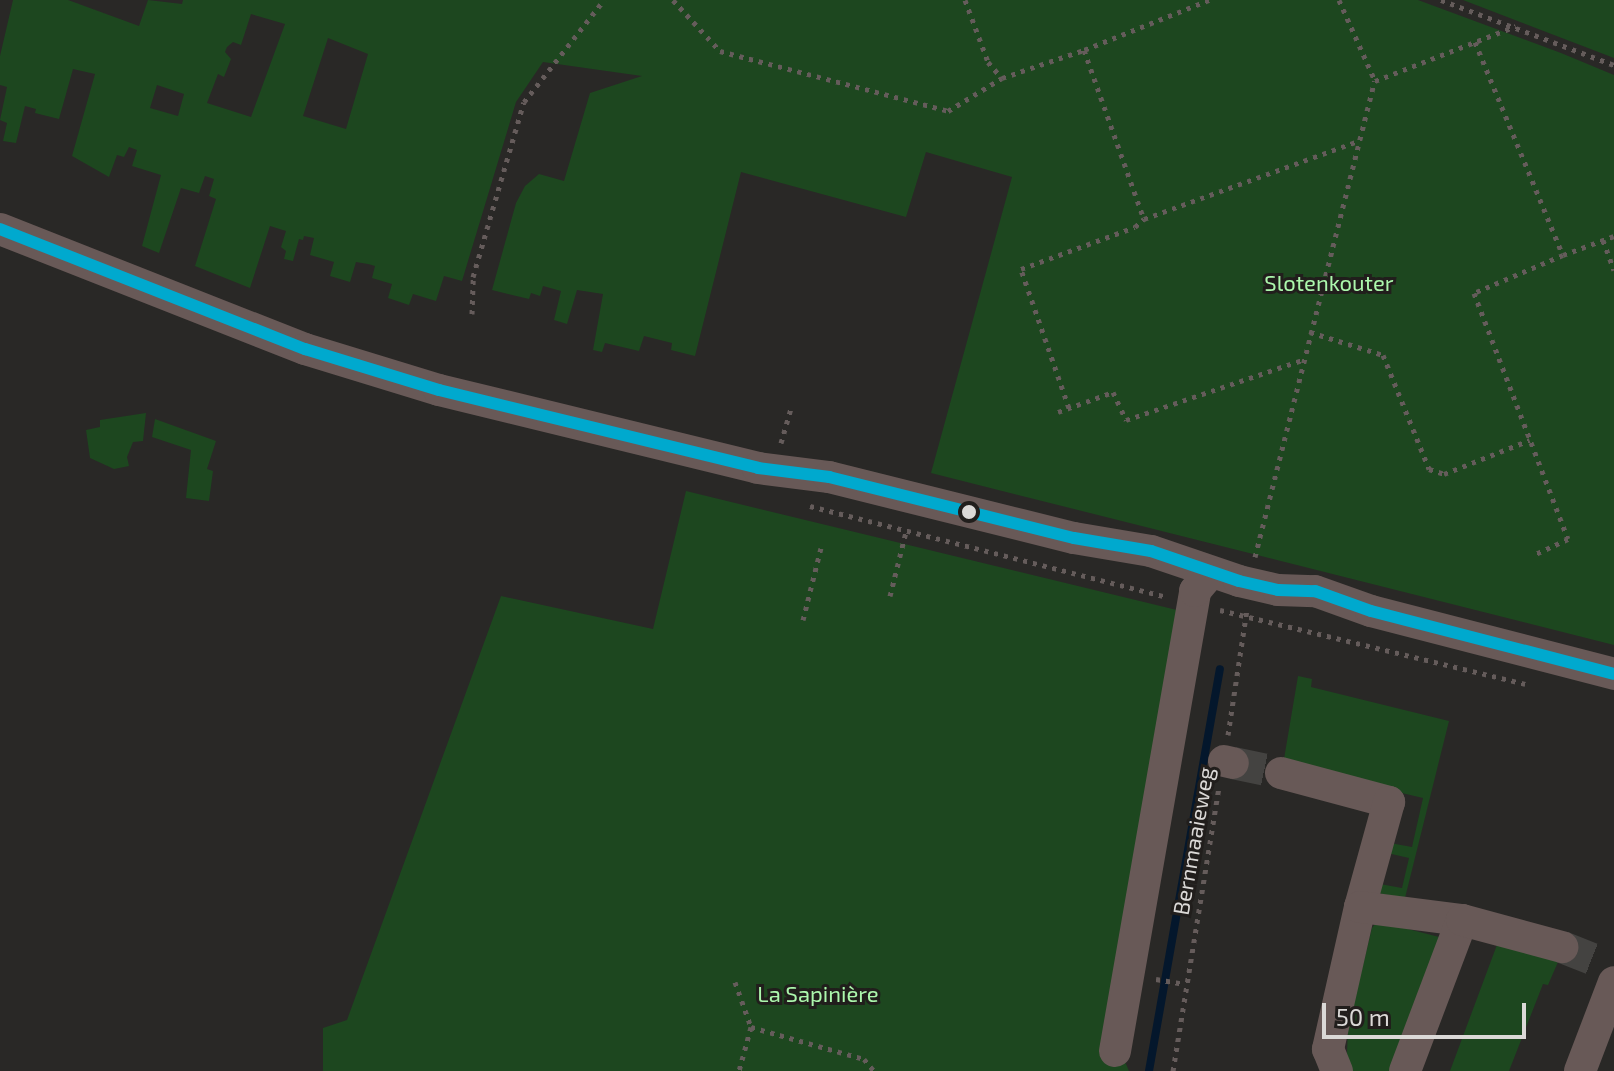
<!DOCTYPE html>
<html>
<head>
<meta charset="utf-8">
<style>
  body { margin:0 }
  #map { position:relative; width:1614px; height:1071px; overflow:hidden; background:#292826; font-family:"Exo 2",sans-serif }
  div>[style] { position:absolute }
  .green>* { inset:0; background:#1d471f }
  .stream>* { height:8px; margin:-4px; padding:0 4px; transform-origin:4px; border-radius:4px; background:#04172c }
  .minor-tunnel>* { height:32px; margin-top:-16px; transform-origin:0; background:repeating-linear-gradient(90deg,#444341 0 32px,transparent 0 48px) }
  .path>* { height:5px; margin-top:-2.5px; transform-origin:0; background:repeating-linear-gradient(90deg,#655c5b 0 4px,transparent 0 10px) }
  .minor>* { height:32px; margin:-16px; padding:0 16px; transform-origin:16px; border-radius:16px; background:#685957 }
  .bus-1>* { height:12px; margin:-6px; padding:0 6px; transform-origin:6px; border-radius:6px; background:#00a9ce }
  .dots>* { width:22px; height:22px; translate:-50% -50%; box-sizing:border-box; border:4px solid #211e1c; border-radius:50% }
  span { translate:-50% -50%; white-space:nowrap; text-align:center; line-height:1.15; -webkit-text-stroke:6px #211e1c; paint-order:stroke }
  .park-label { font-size:22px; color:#acf7ac }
  .street-label { font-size:22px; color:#dbd9d7 }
  .scale { position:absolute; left:1322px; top:1003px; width:204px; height:36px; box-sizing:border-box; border:4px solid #dbd9d7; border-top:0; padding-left:10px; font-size:24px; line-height:28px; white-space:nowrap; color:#dbd9d7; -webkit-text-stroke:6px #211e1c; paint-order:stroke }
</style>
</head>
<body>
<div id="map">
  <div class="green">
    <i style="clip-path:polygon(evenodd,13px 0,68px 0,139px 26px,148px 0,182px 4px,183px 0,1418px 0,1561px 53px,1614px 75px,1614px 645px,931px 473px,1012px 177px,926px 152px,906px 217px,741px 172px,695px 356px,671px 350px,672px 343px,644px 336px,639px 351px,605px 343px,602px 352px,593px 350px,603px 294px,577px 290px,567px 324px,554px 320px,561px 291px,543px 286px,540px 296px,531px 293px,529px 299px,492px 290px,516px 203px,525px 186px,539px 174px,564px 181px,590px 93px,642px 76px,543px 62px,516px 102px,462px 281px,444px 276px,436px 301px,413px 294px,409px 305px,388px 298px,392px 284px,372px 278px,375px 266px,368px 264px,356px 262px,350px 282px,330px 276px,334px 262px,310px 255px,314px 238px,304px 236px,303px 240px,299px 239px,293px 261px,284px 259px,286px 251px,281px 247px,286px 231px,270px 226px,250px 288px,195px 266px,216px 199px,209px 196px,214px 179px,205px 176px,199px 193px,181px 188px,159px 253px,142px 246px,161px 175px,132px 166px,137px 150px,129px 147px,124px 157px,117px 155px,109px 177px,72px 156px,95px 74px,73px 69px,59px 119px,35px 113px,36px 109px,25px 106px,16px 143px,3px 141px,7px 123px,0 120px,7px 87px,0 85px,0 56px,13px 0,251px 14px,285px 24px,251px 117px,207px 103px,218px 74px,224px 77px,231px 59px,225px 52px,227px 47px,233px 42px,241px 45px,251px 14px,13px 0,328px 38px,368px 54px,346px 129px,303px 116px,328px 38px,13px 0,157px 85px,184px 94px,178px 116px,150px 108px,157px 85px)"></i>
    <i style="clip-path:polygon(1463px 0,1614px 0,1614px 58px)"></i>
    <i style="clip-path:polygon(146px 413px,143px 441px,133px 442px,127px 457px,129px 466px,114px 469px,90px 458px,86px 430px,100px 427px,100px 420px)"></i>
    <i style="clip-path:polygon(155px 419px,216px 441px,207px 469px,213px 471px,209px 501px,186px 498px,191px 450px,152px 437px)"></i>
    <i style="clip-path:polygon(686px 491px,1181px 611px,1110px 1027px,1129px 1071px,323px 1071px,323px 1028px,347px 1020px,501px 596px,653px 629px)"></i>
    <i style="clip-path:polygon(1298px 676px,1312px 679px,1311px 687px,1449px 721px,1405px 898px,1377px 893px,1380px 884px,1402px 888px,1409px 858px,1387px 853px,1390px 843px,1412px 847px,1423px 798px,1283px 765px)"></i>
    <i style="clip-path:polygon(1377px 921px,1439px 937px,1395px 1071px,1351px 1071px,1347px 1054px,1348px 1026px,1372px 928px)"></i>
    <i style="clip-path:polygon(1501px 934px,1566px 958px,1564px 964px,1558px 962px,1548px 985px,1543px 984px,1509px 1071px,1450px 1071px)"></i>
  </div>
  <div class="stream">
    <i style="left:1149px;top:1071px;width:408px;rotate:-80deg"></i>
  </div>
  <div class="minor-tunnel">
    <i style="left:1233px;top:763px;width:49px;rotate:11.8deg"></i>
    <i style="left:1562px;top:947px;width:41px;rotate:21.5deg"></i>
  </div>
  <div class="path">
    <i style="left:673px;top:0;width:69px;rotate:47.3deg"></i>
    <i style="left:720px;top:51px;width:236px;rotate:14.7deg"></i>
    <i style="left:948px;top:111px;width:63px;rotate:-31.4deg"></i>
    <i style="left:1002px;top:78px;width:87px;rotate:-18.9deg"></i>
    <i style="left:965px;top:0;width:66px;rotate:69.6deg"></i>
    <i style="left:988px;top:62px;width:21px;rotate:49deg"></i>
    <i style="left:1209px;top:0;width:135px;rotate:158.2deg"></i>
    <i style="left:1084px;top:50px;width:179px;rotate:70.5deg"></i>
    <i style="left:1144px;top:219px;width:228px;rotate:-20deg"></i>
    <i style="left:1339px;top:0;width:89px;rotate:66deg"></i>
    <i style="left:1441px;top:0;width:185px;rotate:20.6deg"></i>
    <i style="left:1475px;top:42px;width:230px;rotate:67.6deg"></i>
    <i style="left:1563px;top:255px;width:97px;rotate:156.9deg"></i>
    <i style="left:1474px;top:293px;width:263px;rotate:69.1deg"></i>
    <i style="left:1568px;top:539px;width:38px;rotate:155deg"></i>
    <i style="left:1603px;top:240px;width:32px;rotate:70deg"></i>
    <i style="left:1563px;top:255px;width:54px;rotate:-20.4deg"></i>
    <i style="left:472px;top:314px;width:37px;rotate:-88deg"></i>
    <i style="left:473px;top:277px;width:182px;rotate:-73.8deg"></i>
    <i style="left:524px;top:102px;width:130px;rotate:-51.9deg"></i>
    <i style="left:1310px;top:332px;width:77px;rotate:17.5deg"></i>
    <i style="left:1383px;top:355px;width:123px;rotate:68deg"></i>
    <i style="left:1429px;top:469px;width:16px;rotate:18deg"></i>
    <i style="left:1444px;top:474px;width:92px;rotate:-21.6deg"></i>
    <i style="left:1069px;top:408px;width:147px;rotate:-109.1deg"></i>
    <i style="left:1021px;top:269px;width:121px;rotate:-20.2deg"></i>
    <i style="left:1135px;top:227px;width:12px;rotate:-42deg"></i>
    <i style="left:1058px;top:412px;width:59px;rotate:-20deg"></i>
    <i style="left:1113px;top:392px;width:31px;rotate:65deg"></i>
    <i style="left:1126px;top:420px;width:186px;rotate:-18.8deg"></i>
    <i style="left:781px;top:443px;width:35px;rotate:-74deg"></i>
    <i style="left:810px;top:506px;width:369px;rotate:14.3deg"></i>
    <i style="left:1255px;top:557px;width:491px;rotate:-75.9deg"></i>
    <i style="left:1375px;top:81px;width:151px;rotate:-21.3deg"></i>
    <i style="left:890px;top:596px;width:66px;rotate:-76deg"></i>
    <i style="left:1220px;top:610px;width:314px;rotate:13.6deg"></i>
    <i style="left:803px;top:620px;width:74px;rotate:-76deg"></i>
    <i style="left:1228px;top:735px;width:126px;rotate:-81.4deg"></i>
    <i style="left:1156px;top:979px;width:29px;rotate:10deg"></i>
    <i style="left:735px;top:982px;width:48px;rotate:70.4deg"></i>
    <i style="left:751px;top:1027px;width:46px;rotate:105.3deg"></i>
    <i style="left:751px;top:1027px;width:117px;rotate:15.8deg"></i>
    <i style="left:864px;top:1059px;width:16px;rotate:50deg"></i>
    <i style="left:1173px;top:1071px;width:287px;rotate:-80.8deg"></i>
  </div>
  <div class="minor">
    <i style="left:0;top:229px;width:328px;rotate:21.5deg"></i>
    <i style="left:305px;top:349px;width:140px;rotate:17deg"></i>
    <i style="left:439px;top:390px;width:328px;rotate:13.7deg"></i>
    <i style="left:758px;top:468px;width:72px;rotate:7.2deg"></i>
    <i style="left:829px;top:477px;width:252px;rotate:14deg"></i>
    <i style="left:1074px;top:538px;width:78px;rotate:9.6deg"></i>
    <i style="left:1151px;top:551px;width:93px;rotate:18.8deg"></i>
    <i style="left:1239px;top:581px;width:40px;rotate:13deg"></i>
    <i style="left:1278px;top:590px;width:37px;rotate:2deg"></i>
    <i style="left:1315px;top:591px;width:59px;rotate:19.7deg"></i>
    <i style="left:1371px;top:611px;width:251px;rotate:14.5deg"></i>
    <i style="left:1224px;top:761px;width:9px;rotate:13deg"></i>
    <i style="left:1281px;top:773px;width:112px;rotate:15deg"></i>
    <i style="left:1389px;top:802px;width:109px;rotate:105.4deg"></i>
    <i style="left:1360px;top:907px;width:146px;rotate:102.7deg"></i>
    <i style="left:1328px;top:1049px;width:24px;rotate:68deg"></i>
    <i style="left:1360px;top:907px;width:103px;rotate:7.3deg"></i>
    <i style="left:1462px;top:920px;width:161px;rotate:110.7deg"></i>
    <i style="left:1462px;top:920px;width:104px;rotate:15.1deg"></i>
    <i style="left:1115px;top:1051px;width:467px;rotate:-80.1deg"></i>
    <i style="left:1195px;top:591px;width:23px;rotate:-50deg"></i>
    <i style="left:1580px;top:1071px;width:95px;rotate:-69.1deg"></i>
  </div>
  <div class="bus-1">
    <i style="left:0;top:229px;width:328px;rotate:21.5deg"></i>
    <i style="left:305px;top:349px;width:140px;rotate:17deg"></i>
    <i style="left:439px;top:390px;width:328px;rotate:13.7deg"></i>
    <i style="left:758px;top:468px;width:72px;rotate:7.2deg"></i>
    <i style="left:829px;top:477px;width:252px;rotate:14deg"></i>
    <i style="left:1074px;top:538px;width:78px;rotate:9.6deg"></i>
    <i style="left:1151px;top:551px;width:93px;rotate:18.8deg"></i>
    <i style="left:1239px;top:581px;width:40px;rotate:13deg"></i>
    <i style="left:1278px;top:590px;width:37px;rotate:2deg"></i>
    <i style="left:1315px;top:591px;width:59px;rotate:19.7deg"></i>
    <i style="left:1371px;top:611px;width:251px;rotate:14.5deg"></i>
  </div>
  <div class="dots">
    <i style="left:969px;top:512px;background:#dbd9d7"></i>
  </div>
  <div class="park-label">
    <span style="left:1329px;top:283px">Slotenkouter</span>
    <span style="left:818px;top:994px">La Sapinière</span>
  </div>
  <div class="street-label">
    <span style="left:1193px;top:841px;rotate:-80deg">Bernmaaieweg</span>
  </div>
  <div class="scale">50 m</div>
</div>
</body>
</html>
